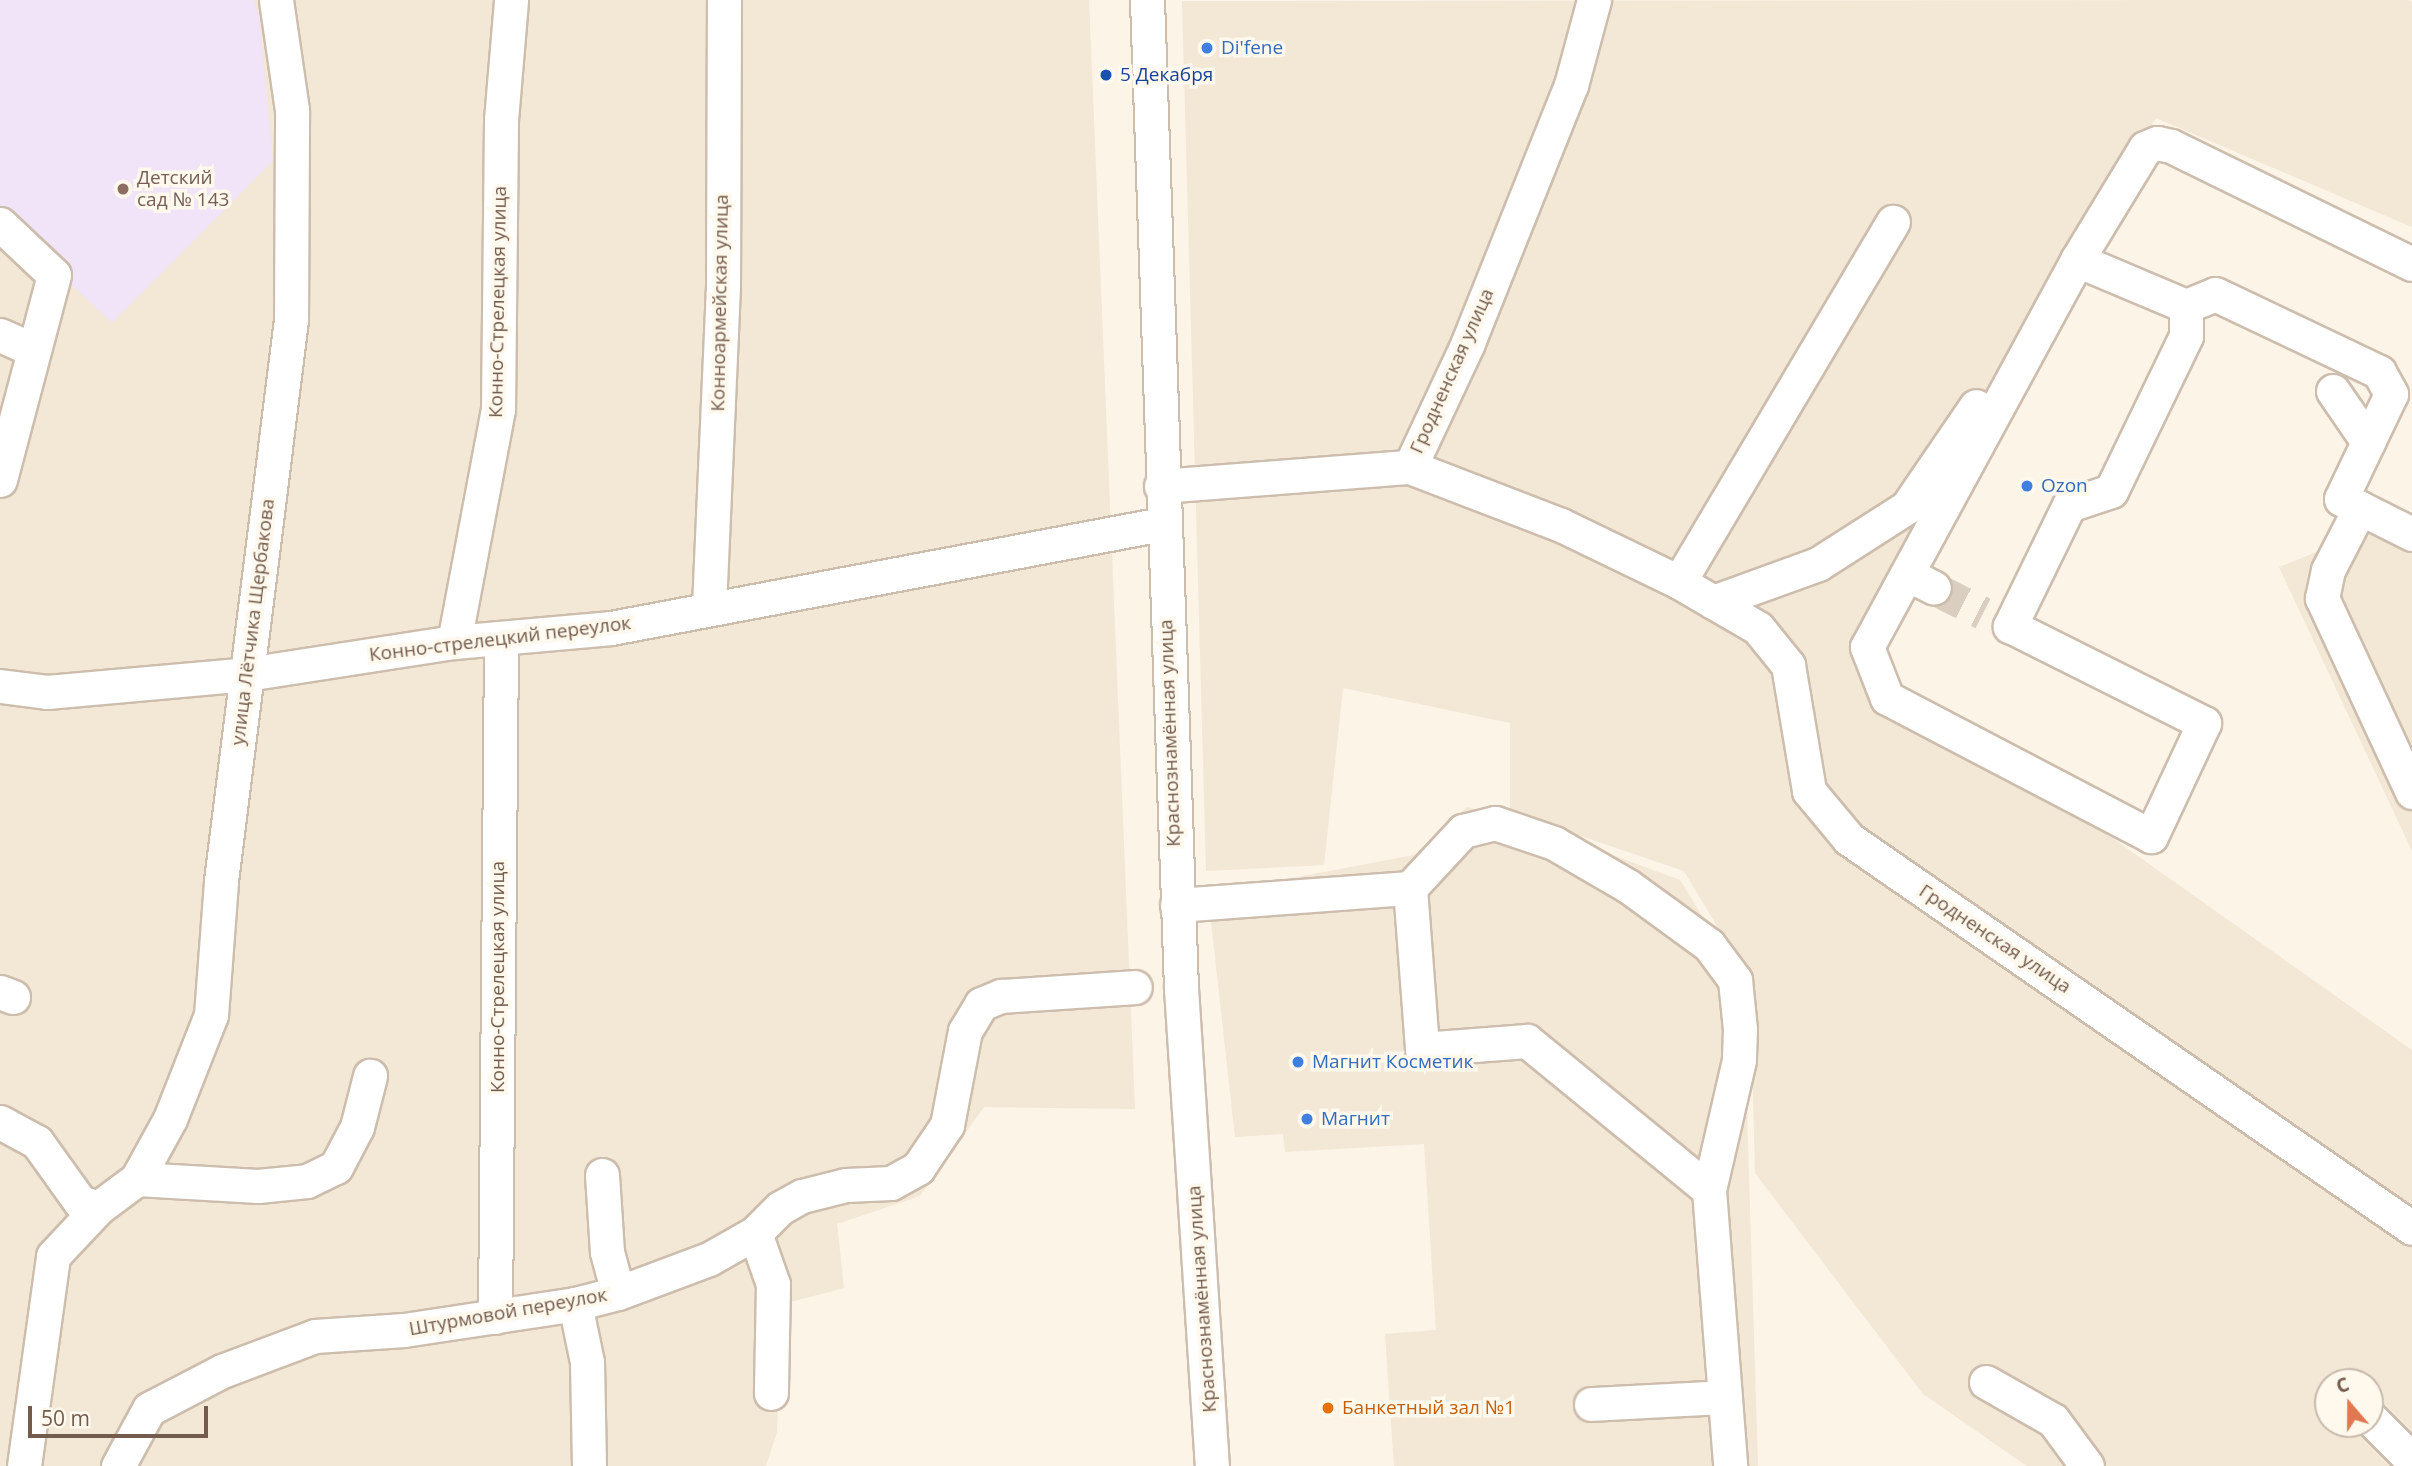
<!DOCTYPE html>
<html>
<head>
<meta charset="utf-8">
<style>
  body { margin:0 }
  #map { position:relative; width:2412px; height:1466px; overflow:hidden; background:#fbf4e7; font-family:"Open Sans",sans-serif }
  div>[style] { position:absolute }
  .residential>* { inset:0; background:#f3e7d5 }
  .education>* { inset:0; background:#f1e3f8 }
  .minor-tunnel>* { height:33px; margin-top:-16.5px; transform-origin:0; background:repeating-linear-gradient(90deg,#d9cec0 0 33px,transparent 0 50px) }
  .roads { filter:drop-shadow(2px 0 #cdbdad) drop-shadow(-2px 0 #cdbdad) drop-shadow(0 2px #cdbdad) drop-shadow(0 -2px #cdbdad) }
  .minor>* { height:33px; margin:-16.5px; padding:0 16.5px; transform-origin:16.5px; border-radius:16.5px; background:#fff }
  .dots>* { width:19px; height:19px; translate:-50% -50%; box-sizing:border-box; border:4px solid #fef8ed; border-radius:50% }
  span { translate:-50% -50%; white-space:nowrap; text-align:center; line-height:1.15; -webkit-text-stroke:7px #fef8ed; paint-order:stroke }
  .shop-label { font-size:19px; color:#366cbe }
  .left { translate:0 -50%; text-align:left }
  .transit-label { font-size:19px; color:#164399 }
  .education-label { font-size:19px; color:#785e54 }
  .street-label { font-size:19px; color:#745c4c }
  .food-label { font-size:19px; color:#c56008 }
  .north { position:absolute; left:2314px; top:1368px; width:70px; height:70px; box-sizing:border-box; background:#fef8ed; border:2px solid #c7baad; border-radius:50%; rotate:340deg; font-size:19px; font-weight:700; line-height:28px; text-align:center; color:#745c4c }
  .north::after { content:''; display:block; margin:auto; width:24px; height:32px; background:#e07851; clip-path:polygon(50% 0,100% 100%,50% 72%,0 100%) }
  .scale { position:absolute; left:28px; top:1406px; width:180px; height:32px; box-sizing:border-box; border:4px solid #745c4c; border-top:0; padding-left:9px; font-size:21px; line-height:24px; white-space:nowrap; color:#745c4c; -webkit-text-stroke:5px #fef8ed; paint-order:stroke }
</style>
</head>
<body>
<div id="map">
  <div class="residential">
    <i style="clip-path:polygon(0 0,1089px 0,1135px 1109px,984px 1107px,920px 1196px,837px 1224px,844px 1288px,783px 1304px,777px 1432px,766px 1466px,0 1466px)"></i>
    <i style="clip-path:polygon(evenodd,2408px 0,2412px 2px,2412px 227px,2156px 118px,2030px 328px,1849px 652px,2412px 1050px,2412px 1466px,2027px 1466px,1923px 1394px,1755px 1173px,1750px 981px,1684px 871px,1510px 812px,1510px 723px,1343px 688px,1324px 865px,1206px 871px,1182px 1px,2408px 0,2328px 1382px,2370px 1382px,2370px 1424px,2328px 1424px,2328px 1382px)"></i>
    <i style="clip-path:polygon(2412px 514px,2412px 851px,2279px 567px)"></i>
    <i style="clip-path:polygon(1467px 807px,1534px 826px,1680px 880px,1743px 983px,1758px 1466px,1394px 1466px,1385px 1334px,1436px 1330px,1424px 1144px,1285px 1152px,1283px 1134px,1235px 1137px,1208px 894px,1414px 855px)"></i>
  </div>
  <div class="education">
    <i style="clip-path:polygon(0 0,254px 0,259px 16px,273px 161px,112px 323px,0 217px)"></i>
  </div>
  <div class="minor-tunnel">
    <i style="left:1934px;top:588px;width:55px;rotate:27deg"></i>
  </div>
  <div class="roads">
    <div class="minor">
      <i style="left:1147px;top:0;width:989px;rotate:88.03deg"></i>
      <i style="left:1181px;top:988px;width:479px;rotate:86.3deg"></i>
      <i style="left:1594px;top:0;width:88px;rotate:105.1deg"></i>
      <i style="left:1571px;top:85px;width:278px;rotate:111.8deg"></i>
      <i style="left:1468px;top:343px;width:137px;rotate:115.1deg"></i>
      <i style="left:1410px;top:467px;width:162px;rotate:21deg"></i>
      <i style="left:1561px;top:525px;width:131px;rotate:25.8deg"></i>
      <i style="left:1679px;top:582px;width:91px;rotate:30.2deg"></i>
      <i style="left:1758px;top:628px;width:48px;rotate:51deg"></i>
      <i style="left:1788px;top:665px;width:128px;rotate:80.5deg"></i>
      <i style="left:1809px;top:791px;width:62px;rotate:50.2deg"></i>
      <i style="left:1849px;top:839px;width:684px;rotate:34.64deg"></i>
      <i style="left:0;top:224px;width:74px;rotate:43.4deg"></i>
      <i style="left:54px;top:275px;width:212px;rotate:104.8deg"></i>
      <i style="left:2077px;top:260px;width:118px;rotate:22.9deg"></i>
      <i style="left:2186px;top:306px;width:31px;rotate:-22deg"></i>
      <i style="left:2215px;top:294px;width:182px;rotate:25.4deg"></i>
      <i style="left:2379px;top:372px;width:25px;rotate:61deg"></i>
      <i style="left:2391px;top:394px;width:116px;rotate:115.5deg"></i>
      <i style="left:2341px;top:499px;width:21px;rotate:25deg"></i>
      <i style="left:2186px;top:306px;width:30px;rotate:90deg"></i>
      <i style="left:2186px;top:336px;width:172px;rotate:115.8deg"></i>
      <i style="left:2111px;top:491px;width:44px;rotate:161.6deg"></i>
      <i style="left:2069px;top:505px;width:135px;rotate:116deg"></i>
      <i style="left:2010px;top:626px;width:217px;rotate:26.6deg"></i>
      <i style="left:2204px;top:723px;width:125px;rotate:115.1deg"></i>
      <i style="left:2151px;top:836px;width:298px;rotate:-152.4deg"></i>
      <i style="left:1887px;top:698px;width:55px;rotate:-111.4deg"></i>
      <i style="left:1867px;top:647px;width:440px;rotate:-61.5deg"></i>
      <i style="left:2077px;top:260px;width:131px;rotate:-58.7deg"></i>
      <i style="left:2145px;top:148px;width:13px;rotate:-23deg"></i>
      <i style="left:2157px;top:143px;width:14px;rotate:12deg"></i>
      <i style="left:2171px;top:146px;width:268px;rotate:26.1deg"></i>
      <i style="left:0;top:335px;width:35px;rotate:24deg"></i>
      <i style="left:2333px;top:391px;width:62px;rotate:55.5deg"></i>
      <i style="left:1161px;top:486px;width:250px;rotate:-4.4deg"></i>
      <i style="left:2412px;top:534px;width:58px;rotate:-153.4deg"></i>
      <i style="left:2360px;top:508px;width:70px;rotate:117.3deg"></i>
      <i style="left:2328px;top:570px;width:29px;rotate:102deg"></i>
      <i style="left:2322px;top:598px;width:214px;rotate:65.1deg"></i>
      <i style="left:1907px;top:574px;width:30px;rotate:27deg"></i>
      <i style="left:1679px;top:582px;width:419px;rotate:-59.3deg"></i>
      <i style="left:1713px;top:602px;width:112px;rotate:-19.9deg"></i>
      <i style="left:1818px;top:564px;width:106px;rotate:-32.6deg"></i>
      <i style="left:1907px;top:507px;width:122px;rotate:-55.7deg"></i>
      <i style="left:709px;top:607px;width:322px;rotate:-87.5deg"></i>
      <i style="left:723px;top:285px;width:285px;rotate:-89.8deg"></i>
      <i style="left:454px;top:642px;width:236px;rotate:-79.3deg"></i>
      <i style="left:498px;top:410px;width:290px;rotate:-89.4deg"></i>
      <i style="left:501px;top:120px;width:120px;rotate:-85.2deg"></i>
      <i style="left:0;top:686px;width:47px;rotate:7.3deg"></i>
      <i style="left:47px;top:692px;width:201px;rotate:-5.1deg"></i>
      <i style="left:247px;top:674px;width:209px;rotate:-8.8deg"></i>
      <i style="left:454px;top:642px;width:158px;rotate:-5.1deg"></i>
      <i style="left:611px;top:628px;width:561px;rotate:-10.69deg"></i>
      <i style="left:1410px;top:888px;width:78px;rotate:-47.1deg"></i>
      <i style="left:1463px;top:831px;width:33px;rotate:-14deg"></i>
      <i style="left:1495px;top:823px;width:62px;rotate:18.7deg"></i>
      <i style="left:1554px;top:843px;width:86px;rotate:30.2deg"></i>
      <i style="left:1628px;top:886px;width:100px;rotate:36.1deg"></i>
      <i style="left:1709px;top:945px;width:44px;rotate:53.4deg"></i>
      <i style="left:1735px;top:980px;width:49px;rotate:84.2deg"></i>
      <i style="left:1740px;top:1029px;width:31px;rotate:92deg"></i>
      <i style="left:1739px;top:1060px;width:133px;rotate:103deg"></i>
      <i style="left:1177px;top:905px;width:234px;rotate:-4.2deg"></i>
      <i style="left:1410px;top:888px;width:161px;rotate:85.7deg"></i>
      <i style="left:1422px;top:1049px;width:105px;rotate:-4.4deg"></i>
      <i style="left:1527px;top:1041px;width:235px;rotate:39.3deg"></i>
      <i style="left:1709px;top:1190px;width:277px;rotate:85.6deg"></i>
      <i style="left:0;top:992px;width:14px;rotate:21deg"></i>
      <i style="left:0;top:1122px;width:42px;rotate:28.4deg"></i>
      <i style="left:37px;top:1142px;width:74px;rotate:54.4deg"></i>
      <i style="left:80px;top:1202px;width:19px;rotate:18deg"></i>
      <i style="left:602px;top:1175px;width:77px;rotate:86.3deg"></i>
      <i style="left:607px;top:1252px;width:42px;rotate:75deg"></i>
      <i style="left:137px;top:1179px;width:121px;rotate:3.3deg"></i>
      <i style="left:258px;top:1186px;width:49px;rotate:-5.8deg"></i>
      <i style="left:307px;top:1181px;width:32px;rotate:-26deg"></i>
      <i style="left:336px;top:1167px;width:45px;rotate:-62.3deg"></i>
      <i style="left:357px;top:1127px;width:53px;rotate:-75.7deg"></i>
      <i style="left:755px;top:1233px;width:54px;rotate:70.6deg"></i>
      <i style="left:773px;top:1284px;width:109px;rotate:91.1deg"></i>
      <i style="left:575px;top:1304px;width:59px;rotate:78.3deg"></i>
      <i style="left:587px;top:1362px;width:104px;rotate:88.9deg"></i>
      <i style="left:495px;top:1317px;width:679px;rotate:-89.49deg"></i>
      <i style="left:1986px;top:1382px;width:77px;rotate:29.6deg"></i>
      <i style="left:2053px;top:1420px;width:57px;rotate:53.5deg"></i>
      <i style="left:1591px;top:1404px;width:134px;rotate:-3deg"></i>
      <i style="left:2370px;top:1418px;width:59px;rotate:45deg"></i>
      <i style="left:24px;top:1466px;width:212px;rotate:-82.1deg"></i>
      <i style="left:53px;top:1256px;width:66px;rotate:-46.8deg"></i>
      <i style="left:98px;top:1208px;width:49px;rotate:-36.6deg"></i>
      <i style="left:137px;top:1179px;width:68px;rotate:-61.2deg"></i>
      <i style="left:170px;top:1119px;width:112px;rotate:-68.5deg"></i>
      <i style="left:211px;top:1015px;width:134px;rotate:-85.7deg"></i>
      <i style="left:221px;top:881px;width:565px;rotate:-82.89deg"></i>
      <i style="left:291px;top:320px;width:210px;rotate:-89.7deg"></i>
      <i style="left:292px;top:110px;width:111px;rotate:-98.3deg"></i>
      <i style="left:118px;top:1466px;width:65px;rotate:-61.5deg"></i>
      <i style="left:149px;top:1409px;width:82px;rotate:-27.5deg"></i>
      <i style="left:222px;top:1371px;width:99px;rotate:-20.6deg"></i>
      <i style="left:315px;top:1336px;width:89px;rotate:-3.9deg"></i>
      <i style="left:404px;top:1330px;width:173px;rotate:-8.6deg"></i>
      <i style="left:575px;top:1304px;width:44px;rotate:-14.3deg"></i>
      <i style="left:618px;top:1293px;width:97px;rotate:-20.5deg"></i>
      <i style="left:709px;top:1259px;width:53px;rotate:-29.5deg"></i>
      <i style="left:755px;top:1233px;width:35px;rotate:-45deg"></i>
      <i style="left:780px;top:1208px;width:25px;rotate:-29deg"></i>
      <i style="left:802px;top:1196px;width:45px;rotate:-14deg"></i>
      <i style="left:846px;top:1185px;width:45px;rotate:-2.5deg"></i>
      <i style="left:891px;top:1183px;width:31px;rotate:-29deg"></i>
      <i style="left:918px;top:1168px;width:52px;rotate:-56deg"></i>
      <i style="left:947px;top:1125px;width:96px;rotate:-79.2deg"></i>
      <i style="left:965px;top:1031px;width:31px;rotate:-59deg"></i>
      <i style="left:981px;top:1004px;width:22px;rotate:-22deg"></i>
      <i style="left:1001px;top:996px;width:134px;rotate:-3.8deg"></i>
    </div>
  </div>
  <div class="dots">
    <i style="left:1207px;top:48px;background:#3f7fe0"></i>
    <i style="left:1106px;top:75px;background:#1a4fb4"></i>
    <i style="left:123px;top:189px;background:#8d6e63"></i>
    <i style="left:2027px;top:486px;background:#3f7fe0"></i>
    <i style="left:1298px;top:1062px;background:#3f7fe0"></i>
    <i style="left:1307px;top:1119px;background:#3f7fe0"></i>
    <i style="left:1328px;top:1408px;background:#e8710a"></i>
  </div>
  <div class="shop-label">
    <span class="left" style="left:1221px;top:48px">Di'fene</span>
    <span class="left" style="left:2041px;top:486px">Ozon</span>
    <span class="left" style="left:1312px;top:1062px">Магнит Косметик</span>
    <span class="left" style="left:1321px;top:1119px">Магнит</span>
  </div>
  <div class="transit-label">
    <span class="left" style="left:1120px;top:75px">5 Декабря</span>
  </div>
  <div class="education-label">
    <span class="left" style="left:137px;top:189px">Детский<br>сад № 143</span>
  </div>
  <div class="street-label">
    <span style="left:498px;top:302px;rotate:-89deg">Конно-Стрелецкая улица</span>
    <span style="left:720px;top:303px;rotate:-89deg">Конноармейская улица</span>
    <span style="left:1452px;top:371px;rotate:-66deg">Гродненская улица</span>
    <span style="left:253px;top:622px;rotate:-83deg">улица Лётчика Щербакова</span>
    <span style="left:500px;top:639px;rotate:-7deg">Конно-стрелецкий переулок</span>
    <span style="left:1170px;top:733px;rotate:-92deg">Краснознамённая улица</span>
    <span style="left:1995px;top:939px;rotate:34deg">Гродненская улица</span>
    <span style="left:498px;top:977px;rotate:-90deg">Конно-Стрелецкая улица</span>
    <span style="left:1202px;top:1299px;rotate:-94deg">Краснознамённая улица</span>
    <span style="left:508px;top:1312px;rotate:-10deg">Штурмовой переулок</span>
  </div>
  <div class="food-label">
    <span class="left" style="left:1342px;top:1408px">Банкетный зал №1</span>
  </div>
  <div class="north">С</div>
  <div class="scale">50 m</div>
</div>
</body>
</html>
